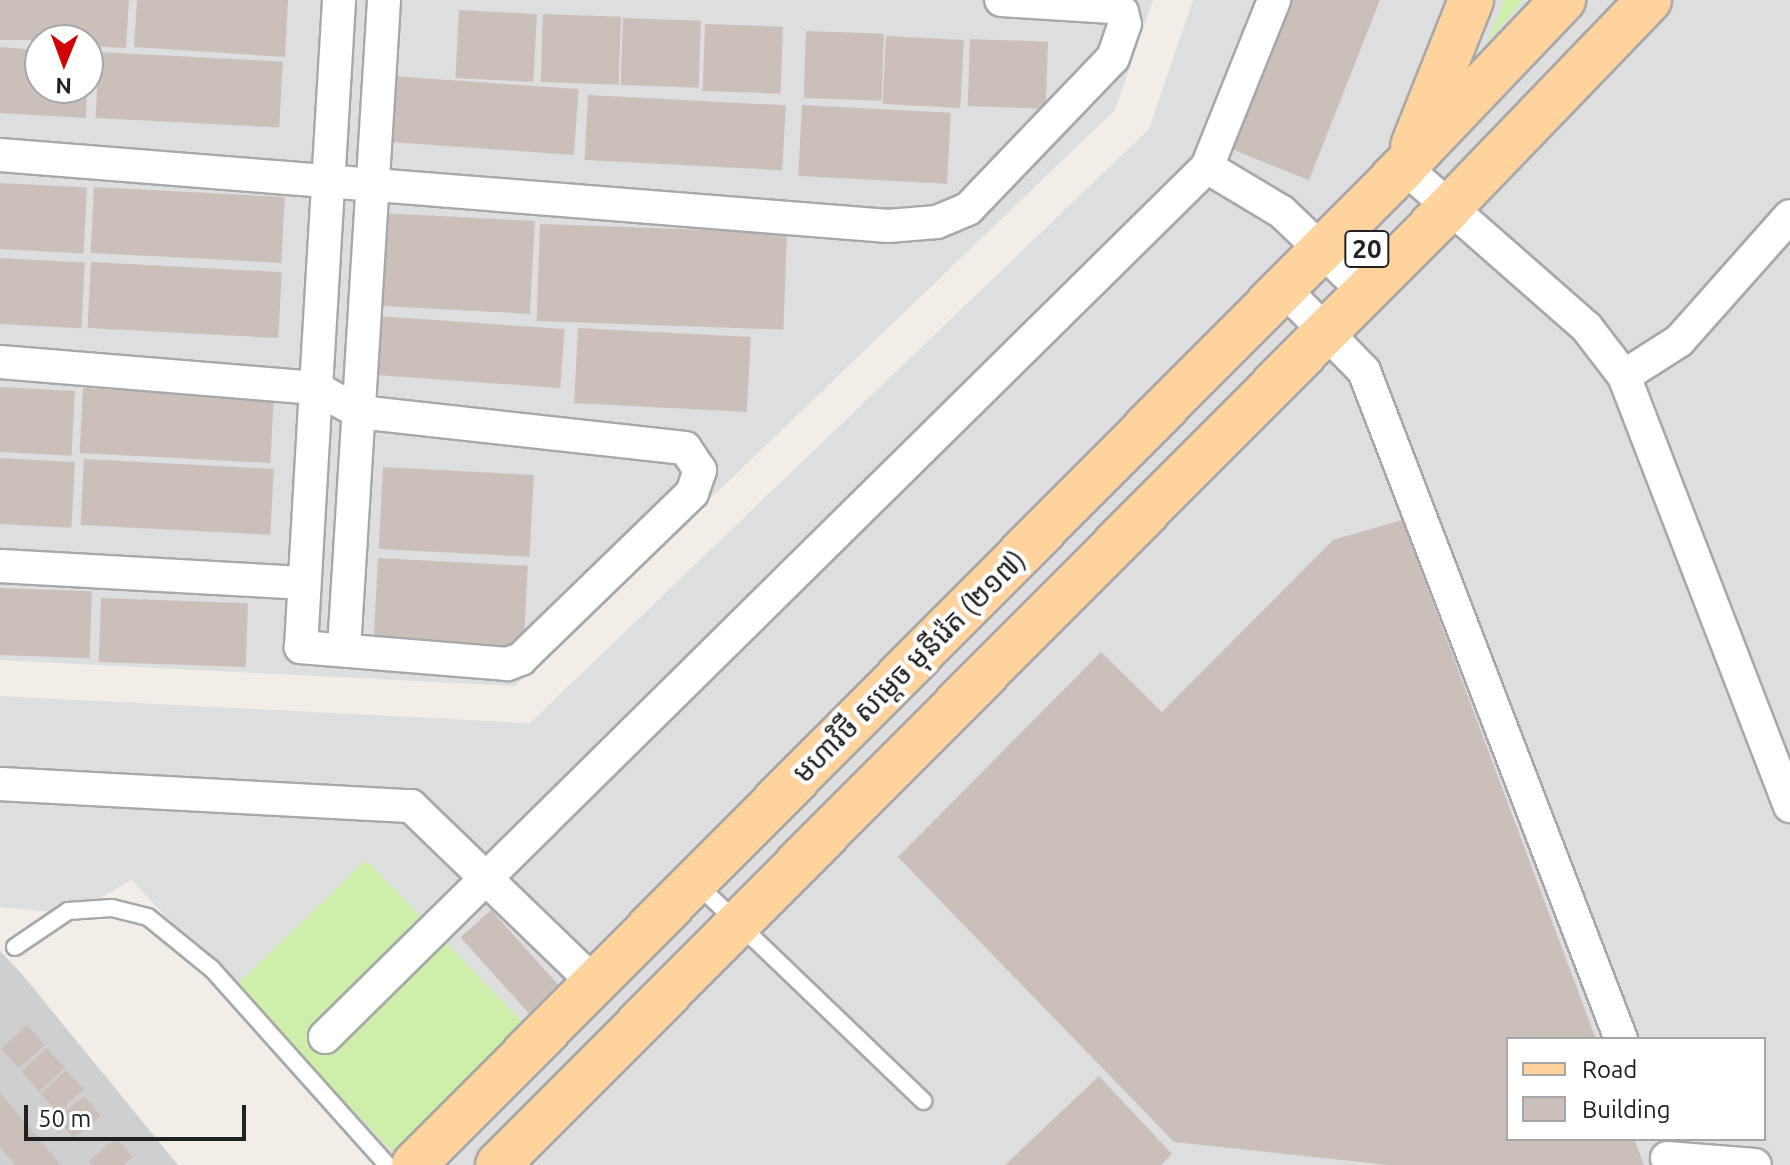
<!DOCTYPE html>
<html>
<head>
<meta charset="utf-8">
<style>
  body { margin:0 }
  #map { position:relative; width:1790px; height:1165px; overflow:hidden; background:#f2eee7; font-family:Ubuntu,"Noto Sans Khmer",sans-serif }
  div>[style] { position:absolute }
  .residential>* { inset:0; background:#dfdede }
  .religious>* { inset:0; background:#cfcfcf }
  .grass>* { inset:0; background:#cdefa9; transform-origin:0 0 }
  .building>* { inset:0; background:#cac0b9; transform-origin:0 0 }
  .roads { filter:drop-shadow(2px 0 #a8a8a8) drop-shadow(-2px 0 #a8a8a8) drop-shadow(0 2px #a8a8a8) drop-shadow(0 -2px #a8a8a8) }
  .lane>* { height:16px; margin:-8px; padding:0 8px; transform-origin:8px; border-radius:8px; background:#fff }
  .street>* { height:32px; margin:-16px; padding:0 16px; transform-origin:16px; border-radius:16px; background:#fff }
  .primary>* { height:44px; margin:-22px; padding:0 22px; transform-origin:22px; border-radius:22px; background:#ffd39e }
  span { translate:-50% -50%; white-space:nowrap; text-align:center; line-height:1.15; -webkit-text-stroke:8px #fff; paint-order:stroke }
  .shield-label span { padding:2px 6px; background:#fff; border:2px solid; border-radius:6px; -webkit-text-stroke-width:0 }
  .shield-label { font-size:26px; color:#212121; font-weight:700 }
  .street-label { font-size:28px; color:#212121 }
  .legend { position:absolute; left:1506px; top:1037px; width:260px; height:104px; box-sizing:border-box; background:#fff; border:2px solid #a6a6a6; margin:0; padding:10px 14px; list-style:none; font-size:24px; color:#212121 }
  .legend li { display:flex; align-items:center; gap:16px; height:40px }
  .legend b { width:40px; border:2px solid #a6a6a6 }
  .north { position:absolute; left:24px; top:24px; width:80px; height:80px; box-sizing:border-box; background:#fff; border:2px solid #a6a6a6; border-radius:50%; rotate:181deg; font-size:22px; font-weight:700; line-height:32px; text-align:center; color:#212121 }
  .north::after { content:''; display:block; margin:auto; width:28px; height:36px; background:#d10004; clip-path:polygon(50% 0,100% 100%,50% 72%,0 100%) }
  .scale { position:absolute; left:24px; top:1105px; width:222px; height:36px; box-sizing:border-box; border:4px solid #212121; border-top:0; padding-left:10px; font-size:24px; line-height:28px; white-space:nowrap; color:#212121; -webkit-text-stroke:6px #fff; paint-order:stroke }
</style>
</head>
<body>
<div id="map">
  <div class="residential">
    <i style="clip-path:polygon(evenodd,0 0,1153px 0,1115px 110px,515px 686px,0 660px,0 0,40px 40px,88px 40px,88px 88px,40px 88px,40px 40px)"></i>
    <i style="clip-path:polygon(evenodd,1193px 0,1790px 0,1790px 1165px,393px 1165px,132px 880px,72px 914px,0 907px,0 696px,530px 723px,1149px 129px,1193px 0,1508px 1039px,1764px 1039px,1764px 1139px,1508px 1139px,1508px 1039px)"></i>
  </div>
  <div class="religious">
    <i style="clip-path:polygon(0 951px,21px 973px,178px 1165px,0 1165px)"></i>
  </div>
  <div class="grass">
    <i style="clip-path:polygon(1504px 0,1523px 0,1488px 42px)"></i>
    <i style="left:366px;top:860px;width:237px;height:183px;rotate:46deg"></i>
  </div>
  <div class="building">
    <i style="clip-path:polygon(0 0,129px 0,126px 48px,88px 46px,88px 40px,0 40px)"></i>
    <i style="clip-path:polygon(137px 0,288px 0,285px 57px,134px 47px)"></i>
    <i style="clip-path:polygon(1287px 0,1380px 0,1309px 180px,1229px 148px)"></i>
    <i style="left:459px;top:10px;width:78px;height:68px;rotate:3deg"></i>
    <i style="left:543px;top:14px;width:78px;height:68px;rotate:2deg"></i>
    <i style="left:623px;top:18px;width:78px;height:67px;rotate:2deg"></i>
    <i style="left:705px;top:24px;width:78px;height:67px;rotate:2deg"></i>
    <i style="left:806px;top:31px;width:78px;height:67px;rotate:2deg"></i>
    <i style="left:886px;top:36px;width:78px;height:68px;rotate:3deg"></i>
    <i style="left:970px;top:39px;width:78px;height:67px;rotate:2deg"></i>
    <i style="clip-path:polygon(0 47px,40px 50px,40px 88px,87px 88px,86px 118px,0 113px)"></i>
    <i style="left:99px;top:52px;width:184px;height:66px;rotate:3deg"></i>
    <i style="left:391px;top:76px;width:188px;height:66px;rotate:4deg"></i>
    <i style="left:588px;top:95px;width:198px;height:65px;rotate:3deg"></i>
    <i style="left:802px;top:105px;width:149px;height:71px;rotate:3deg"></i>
    <i style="left:0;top:183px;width:87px;height:66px;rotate:3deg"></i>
    <i style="left:94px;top:187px;width:191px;height:66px;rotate:3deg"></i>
    <i style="left:382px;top:213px;width:153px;height:93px;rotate:3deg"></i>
    <i style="left:540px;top:224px;width:247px;height:97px;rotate:2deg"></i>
    <i style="left:0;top:258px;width:85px;height:66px;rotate:3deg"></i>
    <i style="left:91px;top:262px;width:191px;height:66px;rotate:3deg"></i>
    <i style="left:377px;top:316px;width:188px;height:59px;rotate:4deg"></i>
    <i style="left:578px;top:328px;width:173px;height:75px;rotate:3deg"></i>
    <i style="left:0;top:387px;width:75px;height:65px;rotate:3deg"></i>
    <i style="left:83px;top:388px;width:191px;height:65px;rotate:3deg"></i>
    <i style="left:0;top:458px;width:75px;height:66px;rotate:3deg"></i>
    <i style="left:84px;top:459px;width:190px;height:66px;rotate:3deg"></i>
    <i style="left:383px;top:467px;width:151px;height:82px;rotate:3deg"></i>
    <i style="clip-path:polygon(1402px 520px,1596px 1039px,1508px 1039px,1508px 1139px,1634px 1139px,1644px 1165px,1388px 1165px,1174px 1142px,898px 857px,1101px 652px,1162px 712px,1333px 540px)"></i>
    <i style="left:378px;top:558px;width:150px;height:84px;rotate:3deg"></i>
    <i style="left:0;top:588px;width:92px;height:67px;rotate:2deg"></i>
    <i style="left:101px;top:598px;width:147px;height:64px;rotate:2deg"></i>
    <i style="left:491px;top:910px;width:102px;height:41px;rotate:48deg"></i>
    <i style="left:27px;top:1025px;width:27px;height:35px;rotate:48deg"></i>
    <i style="left:47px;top:1048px;width:27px;height:35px;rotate:48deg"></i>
    <i style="left:66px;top:1070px;width:26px;height:35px;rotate:47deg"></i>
    <i style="clip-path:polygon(1099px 1076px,1172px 1154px,1161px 1165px,1005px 1165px)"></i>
    <i style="clip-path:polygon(0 1093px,61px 1165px,15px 1165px,0 1147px)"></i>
    <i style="left:84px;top:1096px;width:26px;height:35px;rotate:50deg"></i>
    <i style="clip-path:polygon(116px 1138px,133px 1157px,124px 1165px,93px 1165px,89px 1161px)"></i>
  </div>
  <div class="roads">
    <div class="lane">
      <i style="left:696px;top:883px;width:315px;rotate:43.8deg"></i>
      <i style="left:15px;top:947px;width:64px;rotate:-34.2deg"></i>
      <i style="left:68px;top:911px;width:44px;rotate:-3.9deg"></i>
      <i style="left:112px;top:908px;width:37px;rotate:14deg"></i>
      <i style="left:148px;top:917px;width:82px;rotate:39.1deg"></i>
      <i style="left:212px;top:969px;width:263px;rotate:48.2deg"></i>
    </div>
    <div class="street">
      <i style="left:0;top:155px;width:891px;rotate:4.57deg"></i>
      <i style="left:888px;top:226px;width:49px;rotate:-4.7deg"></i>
      <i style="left:937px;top:222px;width:34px;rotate:-23deg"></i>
      <i style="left:968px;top:209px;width:209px;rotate:-46.2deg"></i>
      <i style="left:1113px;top:58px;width:36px;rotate:-71deg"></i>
      <i style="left:1125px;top:24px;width:12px;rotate:-104deg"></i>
      <i style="left:1122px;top:12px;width:11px;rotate:-153deg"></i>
      <i style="left:1112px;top:7px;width:111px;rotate:-176.4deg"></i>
      <i style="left:1207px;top:167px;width:87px;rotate:31deg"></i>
      <i style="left:1282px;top:212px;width:115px;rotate:43.9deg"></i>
      <i style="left:1404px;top:167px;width:244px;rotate:41.3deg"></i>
      <i style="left:1587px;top:328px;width:61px;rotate:52.4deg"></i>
      <i style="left:1624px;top:376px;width:461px;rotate:68.9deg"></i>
      <i style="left:1283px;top:288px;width:116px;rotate:45.7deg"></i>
      <i style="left:1364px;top:371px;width:716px;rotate:68.96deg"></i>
      <i style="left:0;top:362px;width:317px;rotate:4.7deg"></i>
      <i style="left:316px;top:388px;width:49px;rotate:29.2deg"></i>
      <i style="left:359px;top:412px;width:328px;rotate:6.3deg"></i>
      <i style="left:685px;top:448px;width:27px;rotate:56deg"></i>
      <i style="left:700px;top:470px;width:24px;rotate:109deg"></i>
      <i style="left:692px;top:493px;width:238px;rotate:135.9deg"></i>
      <i style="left:521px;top:659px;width:15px;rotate:160deg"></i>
      <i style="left:507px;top:664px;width:207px;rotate:-175.3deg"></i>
      <i style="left:301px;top:647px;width:259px;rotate:-86.7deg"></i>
      <i style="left:316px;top:388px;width:389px;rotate:-86.6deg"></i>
      <i style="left:1624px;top:376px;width:65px;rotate:-32.5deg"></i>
      <i style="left:1679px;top:341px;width:167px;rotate:-48.4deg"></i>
      <i style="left:0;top:566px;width:304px;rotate:3.2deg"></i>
      <i style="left:344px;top:649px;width:650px;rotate:-86.47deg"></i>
      <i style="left:0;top:784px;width:412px;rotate:3.1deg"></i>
      <i style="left:411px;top:806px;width:255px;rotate:44deg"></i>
      <i style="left:325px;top:1037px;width:1239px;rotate:-44.61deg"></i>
      <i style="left:1207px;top:167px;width:180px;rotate:-68.1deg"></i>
      <i style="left:1667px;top:1158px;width:88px;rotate:4.5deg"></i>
    </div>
    <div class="primary">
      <i style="left:1413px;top:146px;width:157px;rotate:-68.3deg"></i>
      <i style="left:414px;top:1165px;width:1406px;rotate:-45.23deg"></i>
      <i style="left:1404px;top:167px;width:231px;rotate:-46.4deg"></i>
      <i style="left:498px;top:1165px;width:1348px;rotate:-45.18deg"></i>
      <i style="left:1448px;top:209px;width:290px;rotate:-46.1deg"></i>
    </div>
  </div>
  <div class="shield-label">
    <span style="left:1367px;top:249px">20</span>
  </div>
  <div class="street-label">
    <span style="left:909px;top:666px;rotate:-45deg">មហាវិថី សម្តេច មុនីរ៉េត (២១៧)</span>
  </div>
  <ul class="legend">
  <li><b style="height:10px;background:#ffd39e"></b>Road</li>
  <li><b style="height:22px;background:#cac0b9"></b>Building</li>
  </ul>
  <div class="north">N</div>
  <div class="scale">50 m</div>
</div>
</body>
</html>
